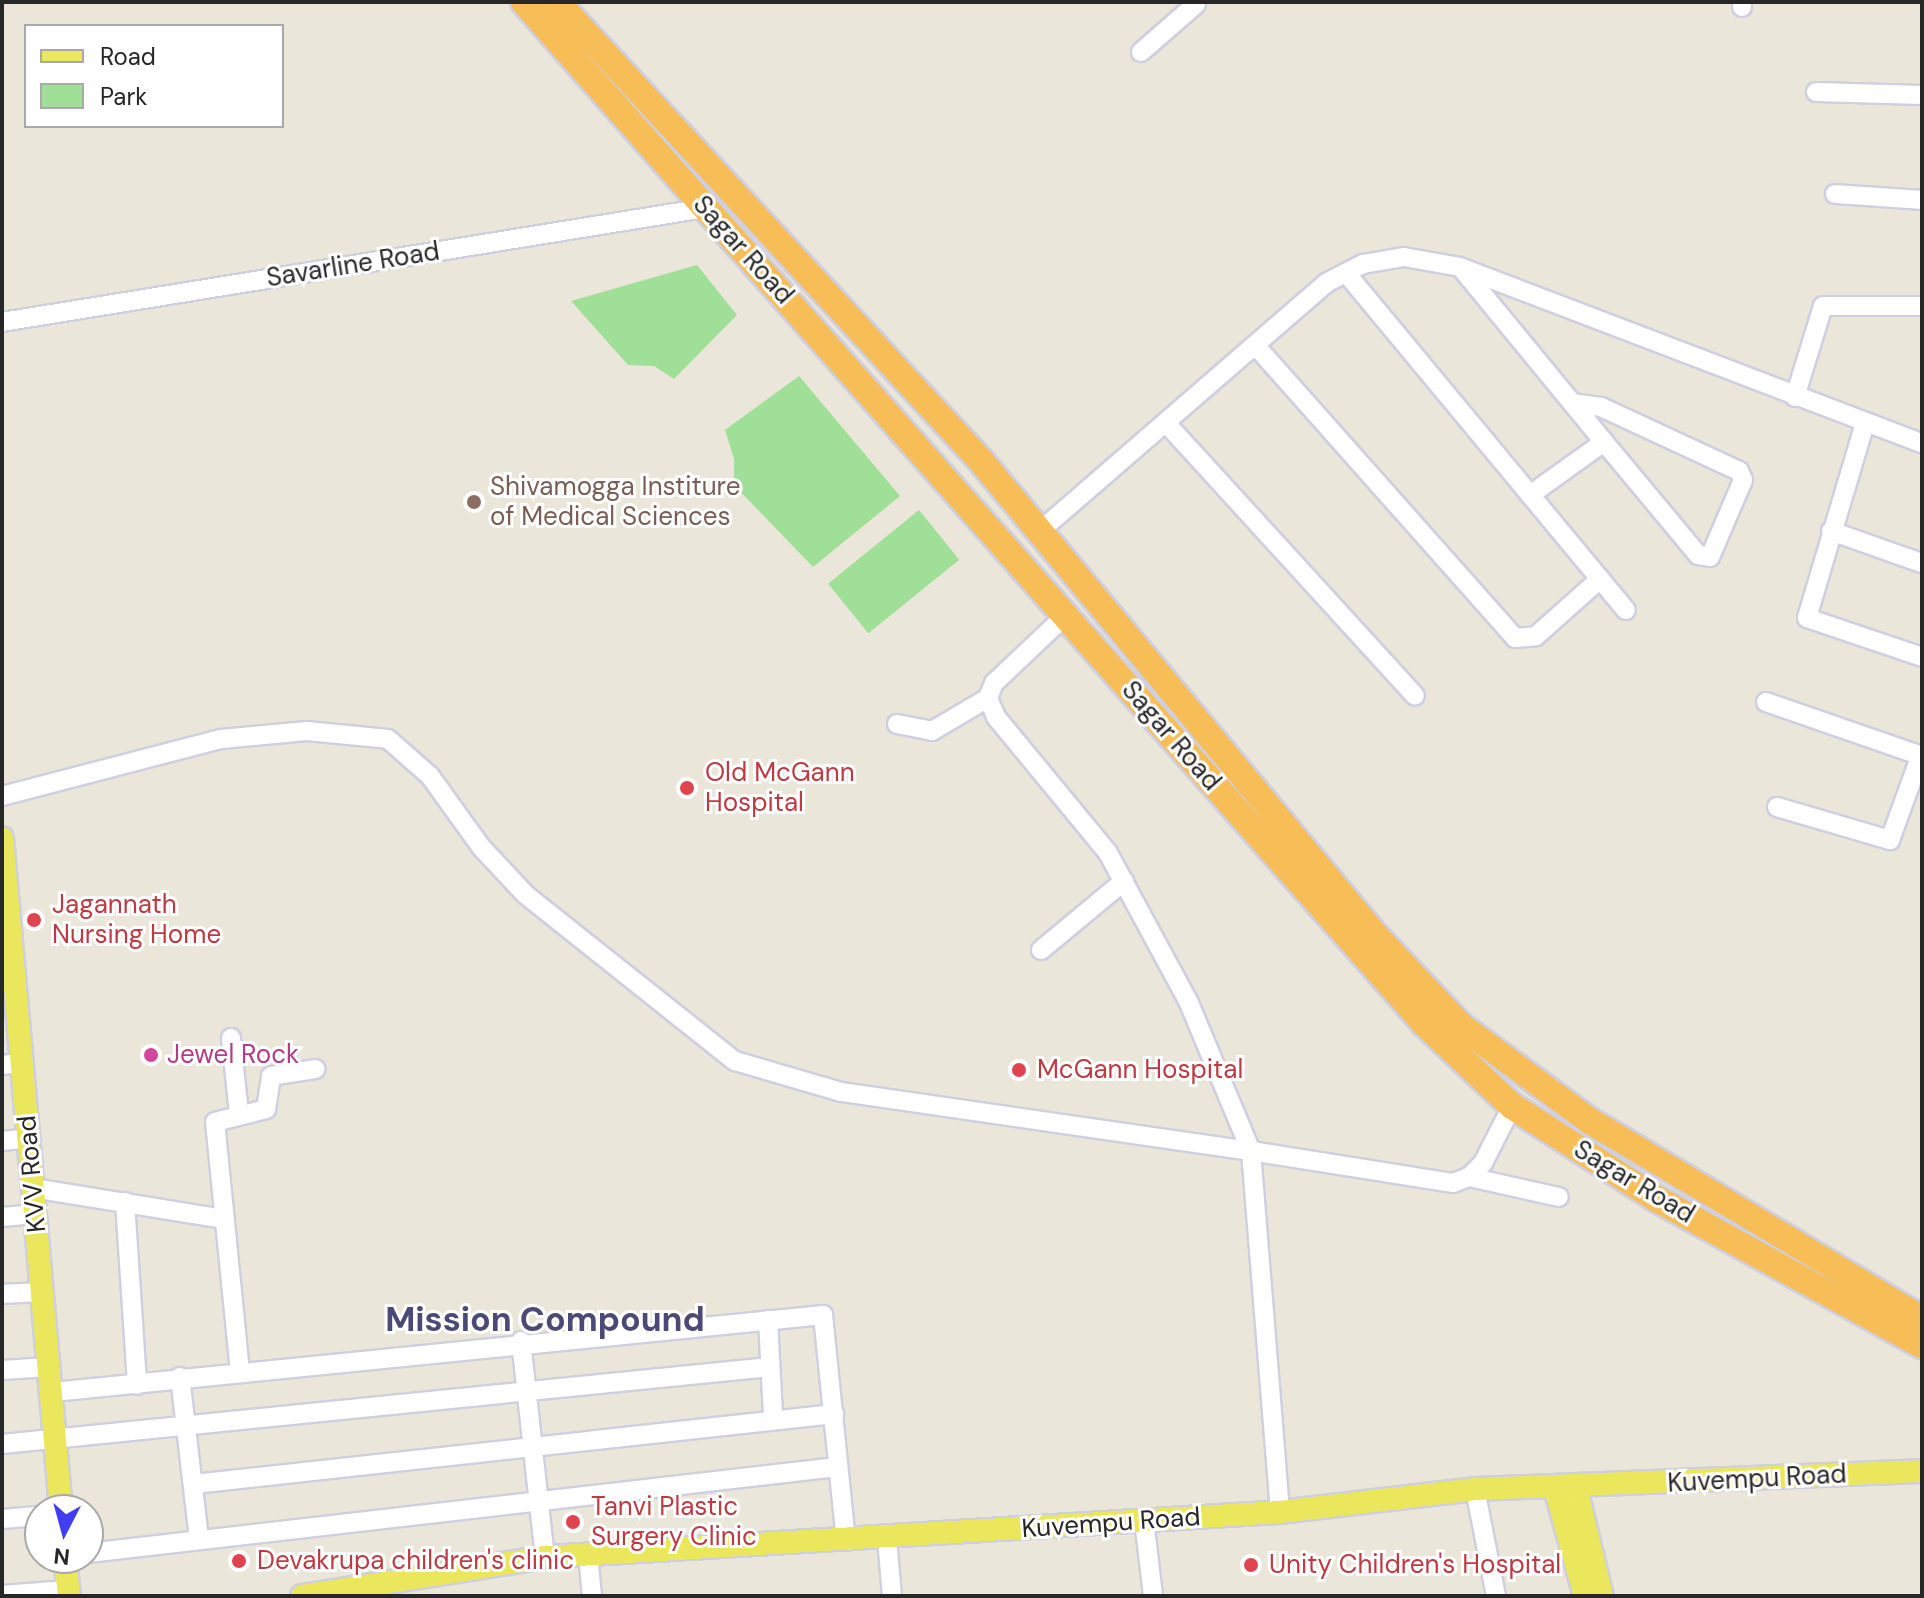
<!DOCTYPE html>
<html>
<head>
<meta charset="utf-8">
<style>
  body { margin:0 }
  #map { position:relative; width:1924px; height:1598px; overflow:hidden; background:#eae6d9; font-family:"DM Sans",sans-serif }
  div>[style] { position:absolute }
  .green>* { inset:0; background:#a0df97; transform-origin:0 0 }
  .roads { filter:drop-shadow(2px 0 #cfcfe0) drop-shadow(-2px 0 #cfcfe0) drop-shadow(0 2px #cfcfe0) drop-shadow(0 -2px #cfcfe0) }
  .minor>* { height:18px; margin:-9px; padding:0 9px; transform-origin:9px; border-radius:9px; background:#fff }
  .major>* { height:22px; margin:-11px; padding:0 11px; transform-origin:11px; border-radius:11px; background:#eae75d }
  .highway>* { height:26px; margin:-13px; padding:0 13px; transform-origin:13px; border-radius:13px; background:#f7bd56 }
  .dots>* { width:22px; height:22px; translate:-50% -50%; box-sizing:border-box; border:4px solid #fff; border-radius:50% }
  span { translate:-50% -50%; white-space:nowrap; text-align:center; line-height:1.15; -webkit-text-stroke:6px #fff; paint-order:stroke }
  .street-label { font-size:26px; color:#272727 }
  .education-label { font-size:26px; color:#785e54 }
  .left { translate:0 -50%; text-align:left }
  .health-label { font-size:26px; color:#be3a42 }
  .hotel-label { font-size:26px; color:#b23c85 }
  .district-label { font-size:34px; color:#4b4a76; font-weight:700 }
  .frame { position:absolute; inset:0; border:4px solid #272727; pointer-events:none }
  .legend { position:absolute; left:24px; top:24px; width:260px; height:104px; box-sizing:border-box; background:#fff; border:2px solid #a9a9a9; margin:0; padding:10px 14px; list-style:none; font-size:24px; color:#272727 }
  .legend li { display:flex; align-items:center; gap:16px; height:40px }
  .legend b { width:40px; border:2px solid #a9a9a9 }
  .north { position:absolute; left:24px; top:1494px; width:80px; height:80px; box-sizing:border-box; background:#fff; border:2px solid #a9a9a9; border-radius:50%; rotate:186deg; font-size:22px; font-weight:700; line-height:32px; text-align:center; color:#272727 }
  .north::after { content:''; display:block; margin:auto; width:28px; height:36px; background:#413df2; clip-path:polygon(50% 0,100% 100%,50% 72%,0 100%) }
</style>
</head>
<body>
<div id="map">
  <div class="green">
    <i style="clip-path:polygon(697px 265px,737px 315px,674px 379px,654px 366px,628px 365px,571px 301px)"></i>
    <i style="clip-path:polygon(799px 376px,900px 496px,813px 567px,734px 485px,734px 459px,725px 430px)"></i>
    <i style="left:919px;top:510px;width:64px;height:117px;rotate:51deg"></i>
  </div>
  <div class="roads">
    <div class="minor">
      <i style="left:1742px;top:7px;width:5px;rotate:-90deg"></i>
      <i style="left:1141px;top:52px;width:73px;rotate:-41.1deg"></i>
      <i style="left:1816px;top:92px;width:106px;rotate:1.6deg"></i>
      <i style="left:1835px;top:194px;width:87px;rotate:3.9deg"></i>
      <i style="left:1462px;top:269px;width:224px;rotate:50.6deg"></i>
      <i style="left:1604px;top:442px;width:147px;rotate:50.2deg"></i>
      <i style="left:1698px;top:555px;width:12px;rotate:9deg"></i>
      <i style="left:1710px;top:557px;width:84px;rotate:-66.8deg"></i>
      <i style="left:1743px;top:480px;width:10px;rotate:-114deg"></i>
      <i style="left:1739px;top:471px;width:152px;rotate:-155.1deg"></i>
      <i style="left:1601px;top:407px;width:28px;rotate:-172deg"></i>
      <i style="left:1346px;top:273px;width:438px;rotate:50.3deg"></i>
      <i style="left:2px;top:322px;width:712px;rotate:-9.21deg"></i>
      <i style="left:1255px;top:345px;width:392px;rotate:48.4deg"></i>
      <i style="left:1515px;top:638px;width:21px;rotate:-5deg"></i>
      <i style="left:1536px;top:636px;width:86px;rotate:-41.7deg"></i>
      <i style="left:1795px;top:397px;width:95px;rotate:-72.9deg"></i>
      <i style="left:1823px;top:306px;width:99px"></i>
      <i style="left:1166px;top:423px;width:369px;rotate:47.6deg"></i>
      <i style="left:1865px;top:423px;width:203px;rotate:106.6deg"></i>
      <i style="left:1807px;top:618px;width:121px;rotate:18.7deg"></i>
      <i style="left:1530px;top:495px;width:91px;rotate:-35.6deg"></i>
      <i style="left:1040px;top:531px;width:379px;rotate:-40.9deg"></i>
      <i style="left:1326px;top:283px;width:42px;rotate:-27.2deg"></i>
      <i style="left:1363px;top:264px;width:42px;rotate:-9.7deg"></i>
      <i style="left:1404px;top:257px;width:57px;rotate:10.1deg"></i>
      <i style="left:1460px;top:267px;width:494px;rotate:20.9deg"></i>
      <i style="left:1831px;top:531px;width:96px;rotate:19.4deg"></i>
      <i style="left:1066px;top:615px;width:99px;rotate:136.6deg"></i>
      <i style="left:994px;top:683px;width:16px;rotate:112deg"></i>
      <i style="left:988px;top:698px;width:21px;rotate:67deg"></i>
      <i style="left:996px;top:717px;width:176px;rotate:50.5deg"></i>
      <i style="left:1108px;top:853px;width:170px;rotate:61.6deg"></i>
      <i style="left:1189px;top:1003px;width:160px;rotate:67.3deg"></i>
      <i style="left:1251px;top:1151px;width:205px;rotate:9deg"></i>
      <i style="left:1453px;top:1183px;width:17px;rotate:-21deg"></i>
      <i style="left:1469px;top:1177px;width:20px;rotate:-45deg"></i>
      <i style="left:1483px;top:1163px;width:64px;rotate:-63deg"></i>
      <i style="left:1766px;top:702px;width:165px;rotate:19.1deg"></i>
      <i style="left:897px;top:724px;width:36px;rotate:11deg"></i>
      <i style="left:932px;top:731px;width:65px;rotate:-30.5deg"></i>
      <i style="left:2px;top:796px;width:226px;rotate:-14.6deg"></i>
      <i style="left:221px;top:739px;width:86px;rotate:-5.3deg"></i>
      <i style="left:307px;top:731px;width:81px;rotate:5.6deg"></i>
      <i style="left:388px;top:739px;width:56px;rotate:41.4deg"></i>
      <i style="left:430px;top:776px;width:89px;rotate:54.2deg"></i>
      <i style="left:482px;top:848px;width:64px;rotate:46.9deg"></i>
      <i style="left:526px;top:895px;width:267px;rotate:38.5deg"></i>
      <i style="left:735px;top:1061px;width:110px;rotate:16.3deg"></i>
      <i style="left:841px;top:1092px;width:414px;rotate:8.2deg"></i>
      <i style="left:1251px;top:1151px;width:362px;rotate:85.4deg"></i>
      <i style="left:1777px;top:807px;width:118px;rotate:16.3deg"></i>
      <i style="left:1890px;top:840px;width:90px;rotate:-70deg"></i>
      <i style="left:1041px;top:950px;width:108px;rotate:-39.7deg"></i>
      <i style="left:231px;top:1038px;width:76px;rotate:84deg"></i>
      <i style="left:2px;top:1065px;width:20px;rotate:-6deg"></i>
      <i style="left:2px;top:1141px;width:27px;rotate:-6deg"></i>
      <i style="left:1469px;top:1177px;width:92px;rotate:12.5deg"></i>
      <i style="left:33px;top:1188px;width:194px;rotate:9.2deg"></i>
      <i style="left:125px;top:1202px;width:183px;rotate:86.2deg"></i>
      <i style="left:2px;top:1217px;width:33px;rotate:-5deg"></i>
      <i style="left:2px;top:1294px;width:40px;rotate:-2.9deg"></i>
      <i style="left:768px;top:1320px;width:97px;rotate:87deg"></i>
      <i style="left:521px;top:1341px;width:217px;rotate:83.7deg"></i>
      <i style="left:2px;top:1370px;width:47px;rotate:-3.7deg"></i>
      <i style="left:240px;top:1372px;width:251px;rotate:-95.7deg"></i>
      <i style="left:215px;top:1122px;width:53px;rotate:-14.3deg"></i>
      <i style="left:266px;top:1109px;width:33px;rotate:-81deg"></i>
      <i style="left:271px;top:1076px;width:45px;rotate:-9deg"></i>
      <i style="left:180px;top:1377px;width:162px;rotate:83.3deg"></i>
      <i style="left:53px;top:1392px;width:774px;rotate:-5.71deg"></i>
      <i style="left:823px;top:1315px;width:227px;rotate:84.2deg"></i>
      <i style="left:2px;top:1444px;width:772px;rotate:-5.73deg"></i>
      <i style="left:194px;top:1484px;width:644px;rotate:-6.24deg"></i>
      <i style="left:1475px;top:1489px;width:109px;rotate:78.9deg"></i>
      <i style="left:2px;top:1519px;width:38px;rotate:-5deg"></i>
      <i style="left:1144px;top:1520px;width:77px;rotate:83.2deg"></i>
      <i style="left:887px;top:1539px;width:57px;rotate:85deg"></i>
      <i style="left:88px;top:1553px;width:754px;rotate:-6.55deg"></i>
      <i style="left:588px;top:1554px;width:42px;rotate:84.6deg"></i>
      <i style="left:2px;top:1595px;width:66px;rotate:-4.3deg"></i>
    </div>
    <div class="major">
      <i style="left:2px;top:838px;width:675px;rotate:84.98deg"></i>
      <i style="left:1555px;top:1488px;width:112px;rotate:74.5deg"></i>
      <i style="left:1576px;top:1488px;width:111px;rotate:76.5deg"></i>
      <i style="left:65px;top:1558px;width:38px;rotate:84deg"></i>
      <i style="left:302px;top:1596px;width:246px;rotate:-9.1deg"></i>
      <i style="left:545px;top:1557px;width:736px;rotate:-3.5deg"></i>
      <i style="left:1280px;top:1512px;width:196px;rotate:-6.7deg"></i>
      <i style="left:1475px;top:1489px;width:447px;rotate:-2.3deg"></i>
    </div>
    <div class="highway">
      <i style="left:524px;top:2px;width:1361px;rotate:48.6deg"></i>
      <i style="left:1424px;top:1023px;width:121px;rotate:43.3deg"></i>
      <i style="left:1512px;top:1106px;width:172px;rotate:32.7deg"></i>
      <i style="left:1657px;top:1199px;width:303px;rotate:28.9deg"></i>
      <i style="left:557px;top:2px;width:626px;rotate:47.26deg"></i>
      <i style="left:982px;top:462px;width:615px;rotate:50.28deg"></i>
      <i style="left:1375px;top:935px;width:125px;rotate:46.6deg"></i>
      <i style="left:1461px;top:1026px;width:160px;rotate:36.4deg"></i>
      <i style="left:1590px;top:1121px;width:387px;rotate:30.8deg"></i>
    </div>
  </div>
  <div class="dots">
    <i style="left:474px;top:502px;background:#8d6e63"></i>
    <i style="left:687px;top:788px;background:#e0444e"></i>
    <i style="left:34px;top:920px;background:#e0444e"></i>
    <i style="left:151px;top:1055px;background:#d1479c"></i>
    <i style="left:1019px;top:1070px;background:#e0444e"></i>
    <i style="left:573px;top:1522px;background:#e0444e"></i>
    <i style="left:239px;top:1561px;background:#e0444e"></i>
    <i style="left:1251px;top:1565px;background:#e0444e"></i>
  </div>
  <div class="street-label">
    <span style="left:743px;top:250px;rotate:48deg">Sagar Road</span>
    <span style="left:353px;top:265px;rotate:-9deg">Savarline Road</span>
    <span style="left:1171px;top:736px;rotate:49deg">Sagar Road</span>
    <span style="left:32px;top:1174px;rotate:-95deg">KVV Road</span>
    <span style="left:1634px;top:1182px;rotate:31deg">Sagar Road</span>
    <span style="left:1757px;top:1479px;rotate:-3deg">Kuvempu Road</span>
    <span style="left:1111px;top:1523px;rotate:-4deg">Kuvempu Road</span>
  </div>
  <div class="education-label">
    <span class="left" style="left:490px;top:502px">Shivamogga Institure<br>of Medical Sciences</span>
  </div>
  <div class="health-label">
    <span class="left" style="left:705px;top:788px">Old McGann<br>Hospital</span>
    <span class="left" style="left:52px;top:920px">Jagannath<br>Nursing Home</span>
    <span class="left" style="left:1037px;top:1070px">McGann Hospital</span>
    <span class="left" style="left:591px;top:1522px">Tanvi Plastic<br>Surgery Clinic</span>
    <span class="left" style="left:257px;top:1561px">Devakrupa children's clinic</span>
    <span class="left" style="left:1269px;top:1565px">Unity Children's Hospital</span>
  </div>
  <div class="hotel-label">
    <span class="left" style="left:167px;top:1055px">Jewel Rock</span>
  </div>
  <div class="district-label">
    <span style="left:545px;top:1320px">Mission Compound</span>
  </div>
  <div class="frame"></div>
  <ul class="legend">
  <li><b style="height:10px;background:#eae75d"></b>Road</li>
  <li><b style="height:22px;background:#a0df97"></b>Park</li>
  </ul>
  <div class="north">N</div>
</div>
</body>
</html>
